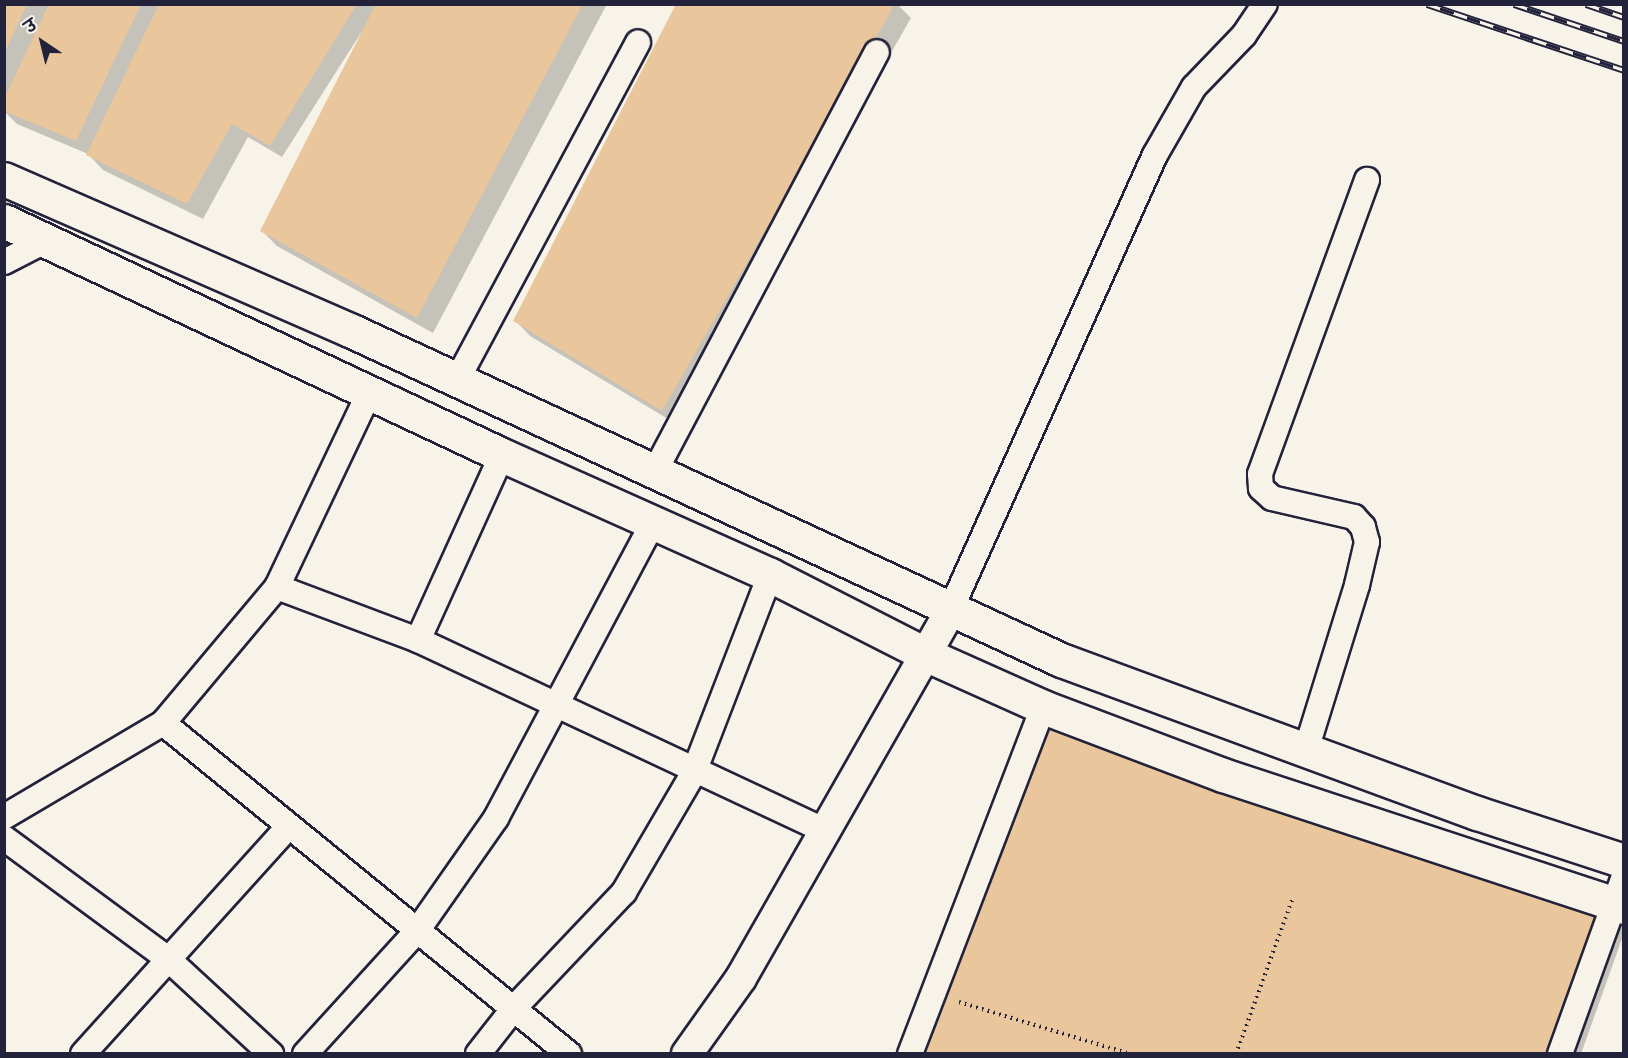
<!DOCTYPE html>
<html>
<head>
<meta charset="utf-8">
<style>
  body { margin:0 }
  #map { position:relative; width:1628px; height:1058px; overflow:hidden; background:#f7f3e8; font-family:"Balsamiq Sans","Playpen Sans Deva",sans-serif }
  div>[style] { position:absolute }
  .shadow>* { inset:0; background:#0003 }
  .building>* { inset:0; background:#e9c69b }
  .path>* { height:4px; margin-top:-2px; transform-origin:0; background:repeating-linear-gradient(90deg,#22223b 0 1.5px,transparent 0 6px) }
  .roads { filter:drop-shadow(2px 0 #22223b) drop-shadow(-2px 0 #22223b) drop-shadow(0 2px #22223b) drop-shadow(0 -2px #22223b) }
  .minor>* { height:24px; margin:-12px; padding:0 12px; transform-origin:12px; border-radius:12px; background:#f7f3e8 }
  .tertiary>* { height:30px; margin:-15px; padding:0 15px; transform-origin:15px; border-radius:15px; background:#f7f3e8 }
  .secondary>* { height:33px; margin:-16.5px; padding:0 16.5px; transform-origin:16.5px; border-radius:16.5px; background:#f7f3e8 }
  .rail>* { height:7px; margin-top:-3.5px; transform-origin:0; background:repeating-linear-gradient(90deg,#f7f3e8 0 14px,#22223b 0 28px); box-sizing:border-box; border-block:2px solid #22223b }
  span { translate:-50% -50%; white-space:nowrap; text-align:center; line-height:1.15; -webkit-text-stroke:4.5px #f7f3e8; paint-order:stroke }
  .frame { position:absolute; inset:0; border:6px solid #22223b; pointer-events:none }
  .north { position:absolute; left:12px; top:12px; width:60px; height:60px; -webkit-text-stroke:4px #f7f3e8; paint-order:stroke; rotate:325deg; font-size:16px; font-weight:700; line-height:24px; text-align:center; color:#22223b }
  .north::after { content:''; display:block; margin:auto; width:21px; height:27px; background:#22223b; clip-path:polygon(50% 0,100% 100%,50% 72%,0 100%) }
</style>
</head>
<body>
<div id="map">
  <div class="shadow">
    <i style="clip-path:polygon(4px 4px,607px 4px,433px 333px,277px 246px,262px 231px,373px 14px,282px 157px,248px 137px,203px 219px,103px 170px,88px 154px,17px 124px,4px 111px)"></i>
    <i style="clip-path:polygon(678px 4px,897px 4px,911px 18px,678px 425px,530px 336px,515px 320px)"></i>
    <i style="clip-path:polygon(1624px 917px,1624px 933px,1581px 1054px,915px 1054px)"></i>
  </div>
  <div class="building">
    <i style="clip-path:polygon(5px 4px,27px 4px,5px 52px)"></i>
    <i style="clip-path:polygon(49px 4px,141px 4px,76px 141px,4px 111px,4px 99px)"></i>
    <i style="clip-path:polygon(159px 4px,357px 4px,270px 146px,232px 124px,187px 204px,86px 155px)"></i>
    <i style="clip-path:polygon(376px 4px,583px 4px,417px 318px,260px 231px)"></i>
    <i style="clip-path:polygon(676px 4px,895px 4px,662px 411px,513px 321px)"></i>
    <i style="clip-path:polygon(1043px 707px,1613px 904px,1561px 1054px,913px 1054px)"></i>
  </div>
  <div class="path">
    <i style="left:959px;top:1002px;width:179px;rotate:16.9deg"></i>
    <i style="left:1236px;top:1054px;width:164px;rotate:-70deg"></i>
  </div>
  <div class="roads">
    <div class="minor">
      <i style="left:4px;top:262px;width:48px;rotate:-27.1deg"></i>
      <i style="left:457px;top:380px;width:383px;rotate:-61.8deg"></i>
      <i style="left:654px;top:473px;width:476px;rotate:-62.1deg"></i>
      <i style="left:277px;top:587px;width:217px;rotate:-64.6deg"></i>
      <i style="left:950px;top:611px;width:500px;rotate:-65.8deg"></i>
      <i style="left:1155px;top:155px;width:78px;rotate:-60.2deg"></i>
      <i style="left:1194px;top:87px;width:72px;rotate:-46.1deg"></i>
      <i style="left:1244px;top:35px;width:37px;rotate:-56deg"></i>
      <i style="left:418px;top:640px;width:203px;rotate:-65.6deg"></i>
      <i style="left:163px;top:723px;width:524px;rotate:39.19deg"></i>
      <i style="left:1306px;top:750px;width:173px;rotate:-72.8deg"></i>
      <i style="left:1357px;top:585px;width:44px;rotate:-76.9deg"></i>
      <i style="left:1367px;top:542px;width:16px;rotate:-105deg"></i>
      <i style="left:1363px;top:527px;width:13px;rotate:-132deg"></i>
      <i style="left:1354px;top:517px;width:84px;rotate:-167deg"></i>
      <i style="left:1272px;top:498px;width:15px;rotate:-138deg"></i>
      <i style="left:1261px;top:488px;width:14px;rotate:-94deg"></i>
      <i style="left:1260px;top:474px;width:313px;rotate:-70deg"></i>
      <i style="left:4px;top:817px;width:185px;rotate:-30.6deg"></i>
      <i style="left:163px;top:723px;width:177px;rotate:-50deg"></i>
      <i style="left:277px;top:587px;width:151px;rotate:20.6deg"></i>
      <i style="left:418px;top:640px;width:452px;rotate:25.1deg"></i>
      <i style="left:4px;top:838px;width:202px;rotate:36.4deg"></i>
      <i style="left:167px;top:958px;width:142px;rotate:42.7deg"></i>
      <i style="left:83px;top:1054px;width:307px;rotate:-47.9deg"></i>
      <i style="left:305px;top:1054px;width:166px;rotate:-47.7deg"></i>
      <i style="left:417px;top:931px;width:138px;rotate:-55deg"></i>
      <i style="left:496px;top:818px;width:333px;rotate:-62deg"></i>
      <i style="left:478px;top:1054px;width:58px;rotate:-52deg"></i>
      <i style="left:514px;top:1008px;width:160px;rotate:-46.5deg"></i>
      <i style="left:624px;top:892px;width:139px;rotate:-59.7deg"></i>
      <i style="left:694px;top:772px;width:211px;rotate:-68.9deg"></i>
      <i style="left:910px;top:1054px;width:372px;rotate:-69deg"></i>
      <i style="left:1560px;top:1054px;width:189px;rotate:-70.2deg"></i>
    </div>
    <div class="tertiary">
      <i style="left:687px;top:1054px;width:93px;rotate:-54.6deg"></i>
      <i style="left:741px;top:978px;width:422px;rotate:-60.3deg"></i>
    </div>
    <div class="secondary">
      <i style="left:4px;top:179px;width:380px;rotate:23.6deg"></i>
      <i style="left:352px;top:331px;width:782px;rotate:24.89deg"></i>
      <i style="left:1061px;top:660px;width:443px;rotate:20.2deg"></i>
      <i style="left:1477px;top:813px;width:155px;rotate:18.1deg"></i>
      <i style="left:4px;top:221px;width:550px;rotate:25.17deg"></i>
      <i style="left:502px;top:455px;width:294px;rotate:24.1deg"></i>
      <i style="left:770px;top:575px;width:176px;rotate:27deg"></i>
      <i style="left:927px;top:655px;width:127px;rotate:24.1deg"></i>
      <i style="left:1043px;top:707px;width:192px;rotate:20.7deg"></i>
      <i style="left:1223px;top:775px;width:422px;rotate:18.2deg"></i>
    </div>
  </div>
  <div class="rail">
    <i style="left:1427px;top:4px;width:208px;rotate:18.5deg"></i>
    <i style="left:1514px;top:4px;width:116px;rotate:18.6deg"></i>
    <i style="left:1586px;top:4px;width:40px;rotate:18.9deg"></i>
  </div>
  <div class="frame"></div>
  <div class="north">उ</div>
</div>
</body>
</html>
